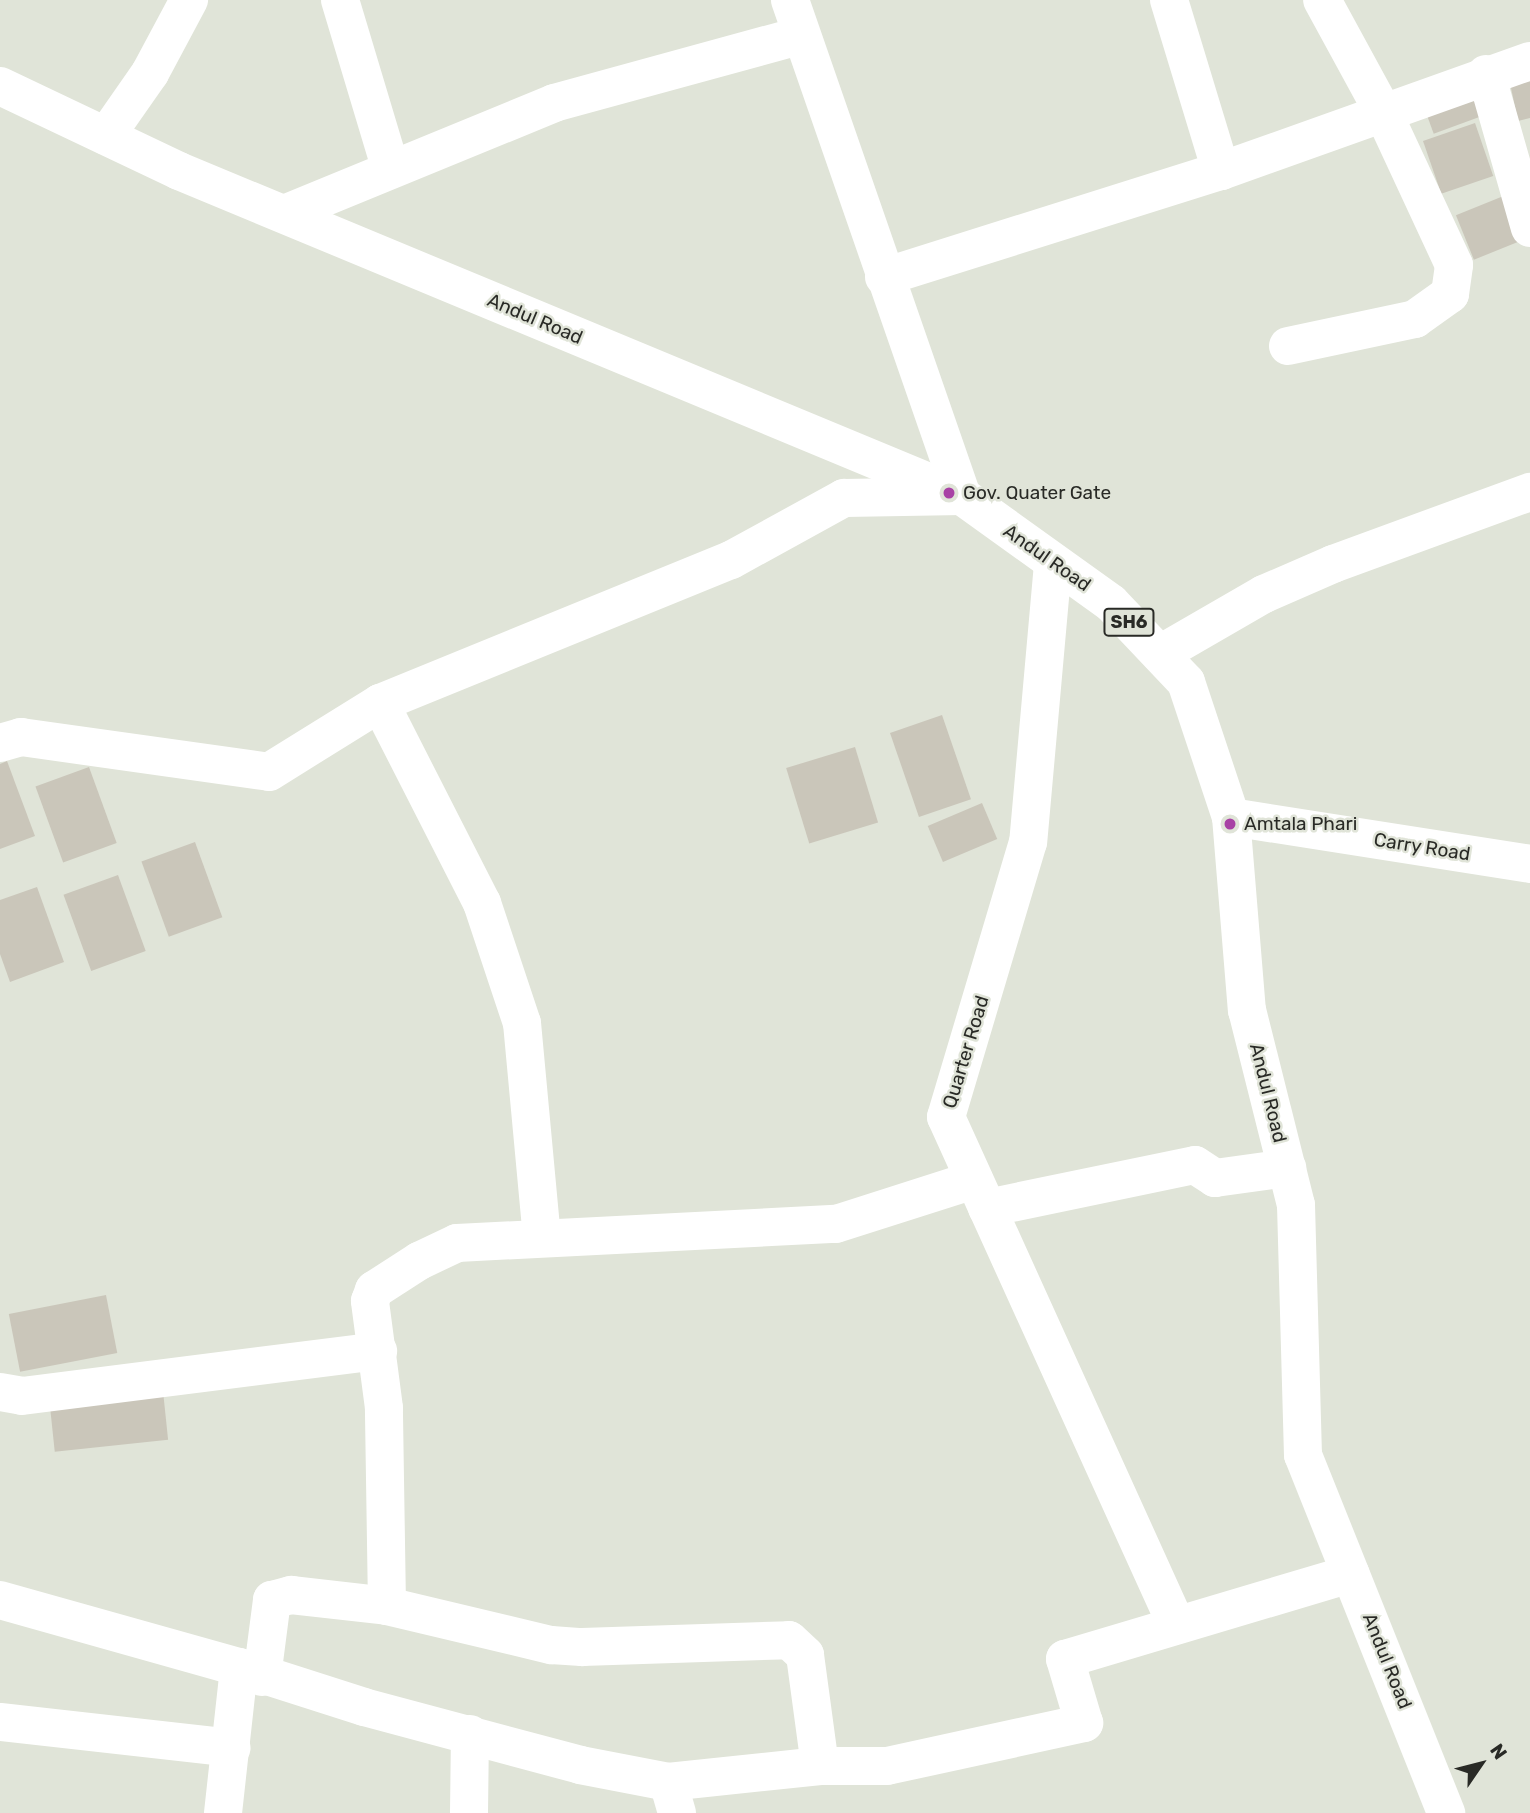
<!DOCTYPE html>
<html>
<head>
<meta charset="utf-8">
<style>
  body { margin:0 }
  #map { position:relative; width:1530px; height:1813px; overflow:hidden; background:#e0e4d8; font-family:Rubik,sans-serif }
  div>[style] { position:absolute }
  .building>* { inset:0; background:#cac6ba; transform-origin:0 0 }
  .minor>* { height:38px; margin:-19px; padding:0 19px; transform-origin:19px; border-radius:19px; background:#fff }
  .major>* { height:38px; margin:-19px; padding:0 19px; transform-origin:19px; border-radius:19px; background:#fff }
  .dots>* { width:19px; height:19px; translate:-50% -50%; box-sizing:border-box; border:4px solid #e0e4d8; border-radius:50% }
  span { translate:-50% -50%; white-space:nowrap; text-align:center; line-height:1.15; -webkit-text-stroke:5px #e0e4d8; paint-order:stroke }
  .shield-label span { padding:2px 5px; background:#e0e4d8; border:2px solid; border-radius:5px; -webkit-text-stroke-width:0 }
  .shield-label { font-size:18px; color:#292a26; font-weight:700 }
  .street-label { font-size:19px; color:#292a26 }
  .poi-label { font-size:19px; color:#292a26 }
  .left { translate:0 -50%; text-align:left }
  .north { position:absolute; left:1446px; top:1729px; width:70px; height:70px; -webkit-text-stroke:5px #e0e4d8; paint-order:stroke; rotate:55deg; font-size:19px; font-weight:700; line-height:28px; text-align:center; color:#292a26 }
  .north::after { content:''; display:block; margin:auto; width:24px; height:32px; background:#292a26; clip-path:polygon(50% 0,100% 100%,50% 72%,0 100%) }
</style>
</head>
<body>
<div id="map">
  <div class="building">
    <i style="clip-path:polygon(1530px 64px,1530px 118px,1518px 121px,1507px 69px)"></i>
    <i style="left:1467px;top:79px;width:40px;height:50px;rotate:70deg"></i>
    <i style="left:1475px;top:123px;width:56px;height:55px;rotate:71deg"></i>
    <i style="left:1506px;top:195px;width:48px;height:54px;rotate:68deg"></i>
    <i style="left:942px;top:715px;width:89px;height:55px;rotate:71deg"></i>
    <i style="left:855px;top:747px;width:79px;height:72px;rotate:73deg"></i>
    <i style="clip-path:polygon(7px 761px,35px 836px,0 849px,0 764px)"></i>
    <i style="left:89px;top:767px;width:81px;height:57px;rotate:70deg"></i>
    <i style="left:982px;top:803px;width:39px;height:59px;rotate:67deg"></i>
    <i style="left:195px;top:842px;width:80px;height:57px;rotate:70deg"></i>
    <i style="left:118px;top:875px;width:81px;height:58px;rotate:70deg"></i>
    <i style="clip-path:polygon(37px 887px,64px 962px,10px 982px,0 954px,0 900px)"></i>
    <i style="left:106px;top:1295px;width:59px;height:99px;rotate:79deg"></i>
    <i style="left:163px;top:1391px;width:49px;height:114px;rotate:84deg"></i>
  </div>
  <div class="minor">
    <i style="left:340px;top:0;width:177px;rotate:73.3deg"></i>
    <i style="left:1169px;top:0;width:179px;rotate:73.1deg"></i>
    <i style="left:1486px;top:74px;width:160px;rotate:74.1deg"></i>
    <i style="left:106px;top:136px;width:77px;rotate:-55.1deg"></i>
    <i style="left:150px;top:73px;width:83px;rotate:-61.9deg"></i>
    <i style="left:284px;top:214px;width:292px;rotate:-22.3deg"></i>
    <i style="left:554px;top:103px;width:254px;rotate:-15.3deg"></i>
    <i style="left:884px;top:277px;width:353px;rotate:-17.5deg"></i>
    <i style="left:1221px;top:171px;width:328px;rotate:-19.6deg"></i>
    <i style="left:1288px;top:346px;width:130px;rotate:-12deg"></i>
    <i style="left:1415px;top:319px;width:43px;rotate:-35.5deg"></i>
    <i style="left:1450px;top:294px;width:29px;rotate:-82deg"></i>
    <i style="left:1454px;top:265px;width:171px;rotate:-114.9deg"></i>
    <i style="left:1382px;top:110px;width:125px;rotate:-118.6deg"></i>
    <i style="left:1053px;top:564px;width:279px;rotate:95.1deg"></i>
    <i style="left:1028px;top:842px;width:287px;rotate:106.6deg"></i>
    <i style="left:946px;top:1117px;width:557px;rotate:65.6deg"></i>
    <i style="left:1160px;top:654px;width:120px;rotate:-30deg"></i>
    <i style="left:1264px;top:594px;width:75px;rotate:-23.5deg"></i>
    <i style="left:1333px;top:564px;width:210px;rotate:-20.1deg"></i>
    <i style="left:380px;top:703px;width:225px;rotate:63deg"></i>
    <i style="left:482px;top:903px;width:126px;rotate:71.6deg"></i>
    <i style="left:522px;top:1023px;width:215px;rotate:84.7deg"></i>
    <i style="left:0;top:743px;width:22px;rotate:-16deg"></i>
    <i style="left:21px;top:737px;width:250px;rotate:8deg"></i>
    <i style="left:269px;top:772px;width:131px;rotate:-31.9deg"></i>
    <i style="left:380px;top:703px;width:379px;rotate:-22.2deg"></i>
    <i style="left:731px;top:560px;width:129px;rotate:-28.8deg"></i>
    <i style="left:844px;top:498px;width:118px;rotate:-1deg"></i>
    <i style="left:962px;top:496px;width:525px;rotate:-109.13deg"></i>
    <i style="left:987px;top:1208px;width:212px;rotate:-11.7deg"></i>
    <i style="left:1195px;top:1165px;width:24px;rotate:33deg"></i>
    <i style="left:1215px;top:1178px;width:73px;rotate:-7.9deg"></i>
    <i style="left:0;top:1392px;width:22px;rotate:10deg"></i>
    <i style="left:22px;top:1396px;width:359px;rotate:-7.2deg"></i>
    <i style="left:0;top:1600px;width:248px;rotate:15.7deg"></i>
    <i style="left:387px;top:1606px;width:169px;rotate:13.4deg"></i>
    <i style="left:551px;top:1645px;width:31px;rotate:4deg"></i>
    <i style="left:582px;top:1647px;width:207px;rotate:-1.9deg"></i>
    <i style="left:789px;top:1640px;width:22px;rotate:43deg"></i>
    <i style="left:805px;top:1655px;width:112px;rotate:82.3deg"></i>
    <i style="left:262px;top:1677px;width:78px;rotate:-82.6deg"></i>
    <i style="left:272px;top:1600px;width:20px;rotate:-15deg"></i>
    <i style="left:291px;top:1595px;width:97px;rotate:6.5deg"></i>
    <i style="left:387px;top:1606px;width:198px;rotate:-90.9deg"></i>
    <i style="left:384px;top:1408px;width:108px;rotate:-97.5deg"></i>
    <i style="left:370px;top:1301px;width:12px;rotate:-70deg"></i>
    <i style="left:374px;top:1290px;width:54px;rotate:-32.8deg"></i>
    <i style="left:419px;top:1261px;width:42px;rotate:-25.3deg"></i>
    <i style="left:457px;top:1243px;width:379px;rotate:-2.9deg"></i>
    <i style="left:836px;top:1224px;width:145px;rotate:-17.7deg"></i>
    <i style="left:0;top:1722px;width:233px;rotate:6.4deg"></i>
    <i style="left:223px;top:1813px;width:147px;rotate:-83.7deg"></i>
    <i style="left:239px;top:1667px;width:131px;rotate:17.7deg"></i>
    <i style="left:364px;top:1707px;width:224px;rotate:15deg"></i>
    <i style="left:580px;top:1765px;width:90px;rotate:10.9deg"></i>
    <i style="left:469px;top:1813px;width:79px;rotate:-89.3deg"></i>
    <i style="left:677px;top:1813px;width:32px;rotate:-106deg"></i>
    <i style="left:668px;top:1782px;width:153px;rotate:-6deg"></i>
    <i style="left:820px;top:1766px;width:67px"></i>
    <i style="left:887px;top:1766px;width:202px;rotate:-12.3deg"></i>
    <i style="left:1084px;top:1723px;width:67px;rotate:-106.5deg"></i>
    <i style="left:1065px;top:1659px;width:298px;rotate:-16.6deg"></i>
  </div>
  <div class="major">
    <i style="left:0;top:86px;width:198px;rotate:25.4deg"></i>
    <i style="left:179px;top:171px;width:848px;rotate:22.54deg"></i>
    <i style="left:962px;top:496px;width:183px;rotate:35.7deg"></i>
    <i style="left:1111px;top:603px;width:109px;rotate:46.5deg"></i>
    <i style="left:1186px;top:682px;width:142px;rotate:71.6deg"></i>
    <i style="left:1231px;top:817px;width:194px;rotate:85.3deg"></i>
    <i style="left:1247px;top:1010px;width:201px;rotate:75.9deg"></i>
    <i style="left:1296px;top:1205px;width:250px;rotate:88.4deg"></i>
    <i style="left:1303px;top:1455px;width:386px;rotate:68.2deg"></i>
    <i style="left:1231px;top:817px;width:303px;rotate:8.9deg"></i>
  </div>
  <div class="dots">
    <i style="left:949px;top:493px;background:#a842a5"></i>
    <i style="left:1230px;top:824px;background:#a842a5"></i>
  </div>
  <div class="shield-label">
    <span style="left:1129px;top:622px">SH6</span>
  </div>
  <div class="street-label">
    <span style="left:535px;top:319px;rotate:23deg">Andul Road</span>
    <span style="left:1047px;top:558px;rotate:35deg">Andul Road</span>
    <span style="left:1422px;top:847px;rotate:9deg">Carry Road</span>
    <span style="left:966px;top:1052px;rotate:-73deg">Quarter Road</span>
    <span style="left:1268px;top:1093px;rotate:76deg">Andul Road</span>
    <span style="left:1387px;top:1661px;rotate:68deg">Andul Road</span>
  </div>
  <div class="poi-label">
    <span class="left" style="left:963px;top:493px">Gov. Quater Gate</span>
    <span class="left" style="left:1244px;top:824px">Amtala Phari</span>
  </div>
  <div class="north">N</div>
</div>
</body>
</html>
